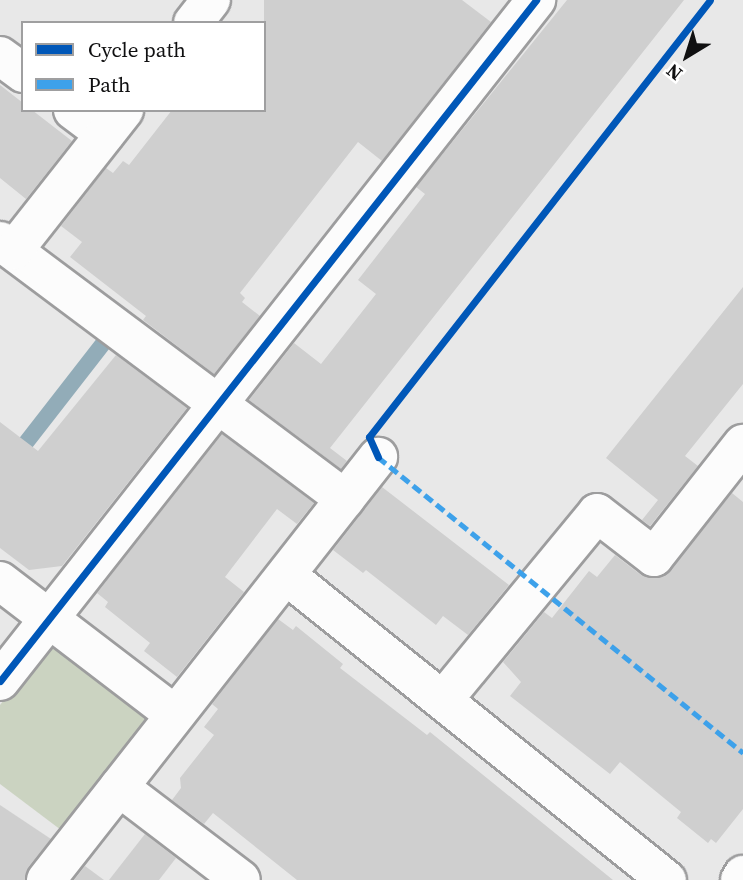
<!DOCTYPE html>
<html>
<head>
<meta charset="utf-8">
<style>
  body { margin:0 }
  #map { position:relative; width:743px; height:880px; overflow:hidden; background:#e8e8e8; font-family:"Source Serif 4",serif }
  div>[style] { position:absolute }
  .green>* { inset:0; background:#cbd3c1 }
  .stream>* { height:16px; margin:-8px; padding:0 8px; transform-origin:8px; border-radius:8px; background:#92acb8 }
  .building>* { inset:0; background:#cfcfcf }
  .roads { filter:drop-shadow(2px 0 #9d9d9e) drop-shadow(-2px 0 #9d9d9e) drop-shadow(0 2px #9d9d9e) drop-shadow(0 -2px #9d9d9e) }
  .minor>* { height:38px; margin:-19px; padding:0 19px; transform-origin:19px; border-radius:19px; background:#fcfcfc }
  .quiet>* { height:5px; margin-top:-2.5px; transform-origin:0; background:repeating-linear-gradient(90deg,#3da1ea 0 10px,transparent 0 15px) }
  .cycleway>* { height:7px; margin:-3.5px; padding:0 3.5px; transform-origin:3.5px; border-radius:3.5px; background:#0057b8 }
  span { translate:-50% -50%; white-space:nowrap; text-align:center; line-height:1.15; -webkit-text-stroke:5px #fff; paint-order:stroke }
  .legend { position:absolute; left:21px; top:21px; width:245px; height:91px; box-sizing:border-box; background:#fff; border:2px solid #9f9fa0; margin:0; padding:9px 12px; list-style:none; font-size:21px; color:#101011 }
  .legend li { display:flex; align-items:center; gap:14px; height:35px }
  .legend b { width:35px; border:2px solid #9f9fa0 }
  .north { position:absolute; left:652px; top:21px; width:70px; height:70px; -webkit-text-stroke:5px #fff; paint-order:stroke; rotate:218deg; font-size:19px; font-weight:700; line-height:28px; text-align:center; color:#101011 }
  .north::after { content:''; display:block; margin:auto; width:24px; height:32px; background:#101011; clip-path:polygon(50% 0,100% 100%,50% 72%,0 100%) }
</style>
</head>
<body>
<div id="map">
  <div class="green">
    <i style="clip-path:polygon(53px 637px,151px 712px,65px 833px,0 784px,0 705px)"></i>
  </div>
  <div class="stream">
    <i style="left:0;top:476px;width:172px;rotate:-52.1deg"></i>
  </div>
  <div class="building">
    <i style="clip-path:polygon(264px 0,462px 0,491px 22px,382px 161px,358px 142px,240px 293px,245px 298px,242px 302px,260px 316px,214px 374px,143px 320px,146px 316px,70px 257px,82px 242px,61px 226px,106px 168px,113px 173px,123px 161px,129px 165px,172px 110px,264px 110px)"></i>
    <i style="clip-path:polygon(567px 0,684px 0,330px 448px,347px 461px,341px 469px,249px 400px,294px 343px,321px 364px,376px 294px,358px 280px,425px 194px,416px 187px)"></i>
    <i style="clip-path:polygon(0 85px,23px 103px,23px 110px,32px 110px,72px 141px,26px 199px,0 178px)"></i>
    <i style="clip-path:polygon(743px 287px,743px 384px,685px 456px,698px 466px,650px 526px,642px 520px,658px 500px,606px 458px)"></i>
    <i style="clip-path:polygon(116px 355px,187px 408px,62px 566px,29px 570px,0 548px,0 422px,38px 451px)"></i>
    <i style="clip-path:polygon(222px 434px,314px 503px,297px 524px,277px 509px,225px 577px,244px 592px,177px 677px,144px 651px,150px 643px,105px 607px,108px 602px,97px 593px)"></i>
    <i style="clip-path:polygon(382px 487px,509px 585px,468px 635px,443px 616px,436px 625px,366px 570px,363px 573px,333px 550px)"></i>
    <i style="clip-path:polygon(732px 493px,743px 502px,743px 809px,716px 843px,711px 839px,708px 843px,677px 818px,681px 812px,620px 762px,610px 774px,510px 696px,521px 682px,503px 662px,544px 612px,552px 618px,589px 571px,597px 577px,615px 555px,641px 575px,663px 577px)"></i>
    <i style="clip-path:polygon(278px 619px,293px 630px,296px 626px,343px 664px,340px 668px,427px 735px,430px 732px,613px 880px,297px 880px,213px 813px,204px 824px,172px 800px,181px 788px,180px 778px,214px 735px,204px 727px,218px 709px,212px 704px)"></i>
    <i style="clip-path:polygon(0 805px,51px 839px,29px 866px,25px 880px,0 880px)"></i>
    <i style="clip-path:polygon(145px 834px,176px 858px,159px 880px,109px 880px)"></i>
    <i style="clip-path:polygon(85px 866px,104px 880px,74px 880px)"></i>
  </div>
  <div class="roads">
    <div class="minor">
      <i style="left:193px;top:23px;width:29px;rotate:-52deg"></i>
      <i style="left:0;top:56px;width:29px;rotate:36deg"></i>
      <i style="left:73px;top:110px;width:40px;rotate:37deg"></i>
      <i style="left:0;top:241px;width:431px;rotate:36.8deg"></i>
      <i style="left:14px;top:250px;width:178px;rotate:-51.8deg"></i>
      <i style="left:286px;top:575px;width:488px;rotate:38.7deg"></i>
      <i style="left:0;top:581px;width:220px;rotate:37.4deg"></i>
      <i style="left:0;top:681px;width:867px;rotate:-51.79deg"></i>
      <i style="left:443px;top:700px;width:242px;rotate:-50.5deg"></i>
      <i style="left:597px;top:513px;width:72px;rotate:37.7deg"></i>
      <i style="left:654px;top:557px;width:144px;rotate:-51.8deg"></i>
      <i style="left:119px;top:787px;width:153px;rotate:37.3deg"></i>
      <i style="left:46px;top:880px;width:538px;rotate:-51.87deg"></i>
      <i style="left:740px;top:880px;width:6px;rotate:-59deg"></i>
    </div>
  </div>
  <div class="quiet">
    <i style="left:378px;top:457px;width:470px;rotate:39deg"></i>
  </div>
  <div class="cycleway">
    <i style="left:378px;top:457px;width:22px;rotate:-114deg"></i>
    <i style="left:369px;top:437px;width:554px;rotate:-52.03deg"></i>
    <i style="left:0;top:681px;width:867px;rotate:-51.79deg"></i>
  </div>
  <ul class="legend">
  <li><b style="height:9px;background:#0057b8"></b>Cycle path</li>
  <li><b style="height:9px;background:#3da1ea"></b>Path</li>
  </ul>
  <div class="north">N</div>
</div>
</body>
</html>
